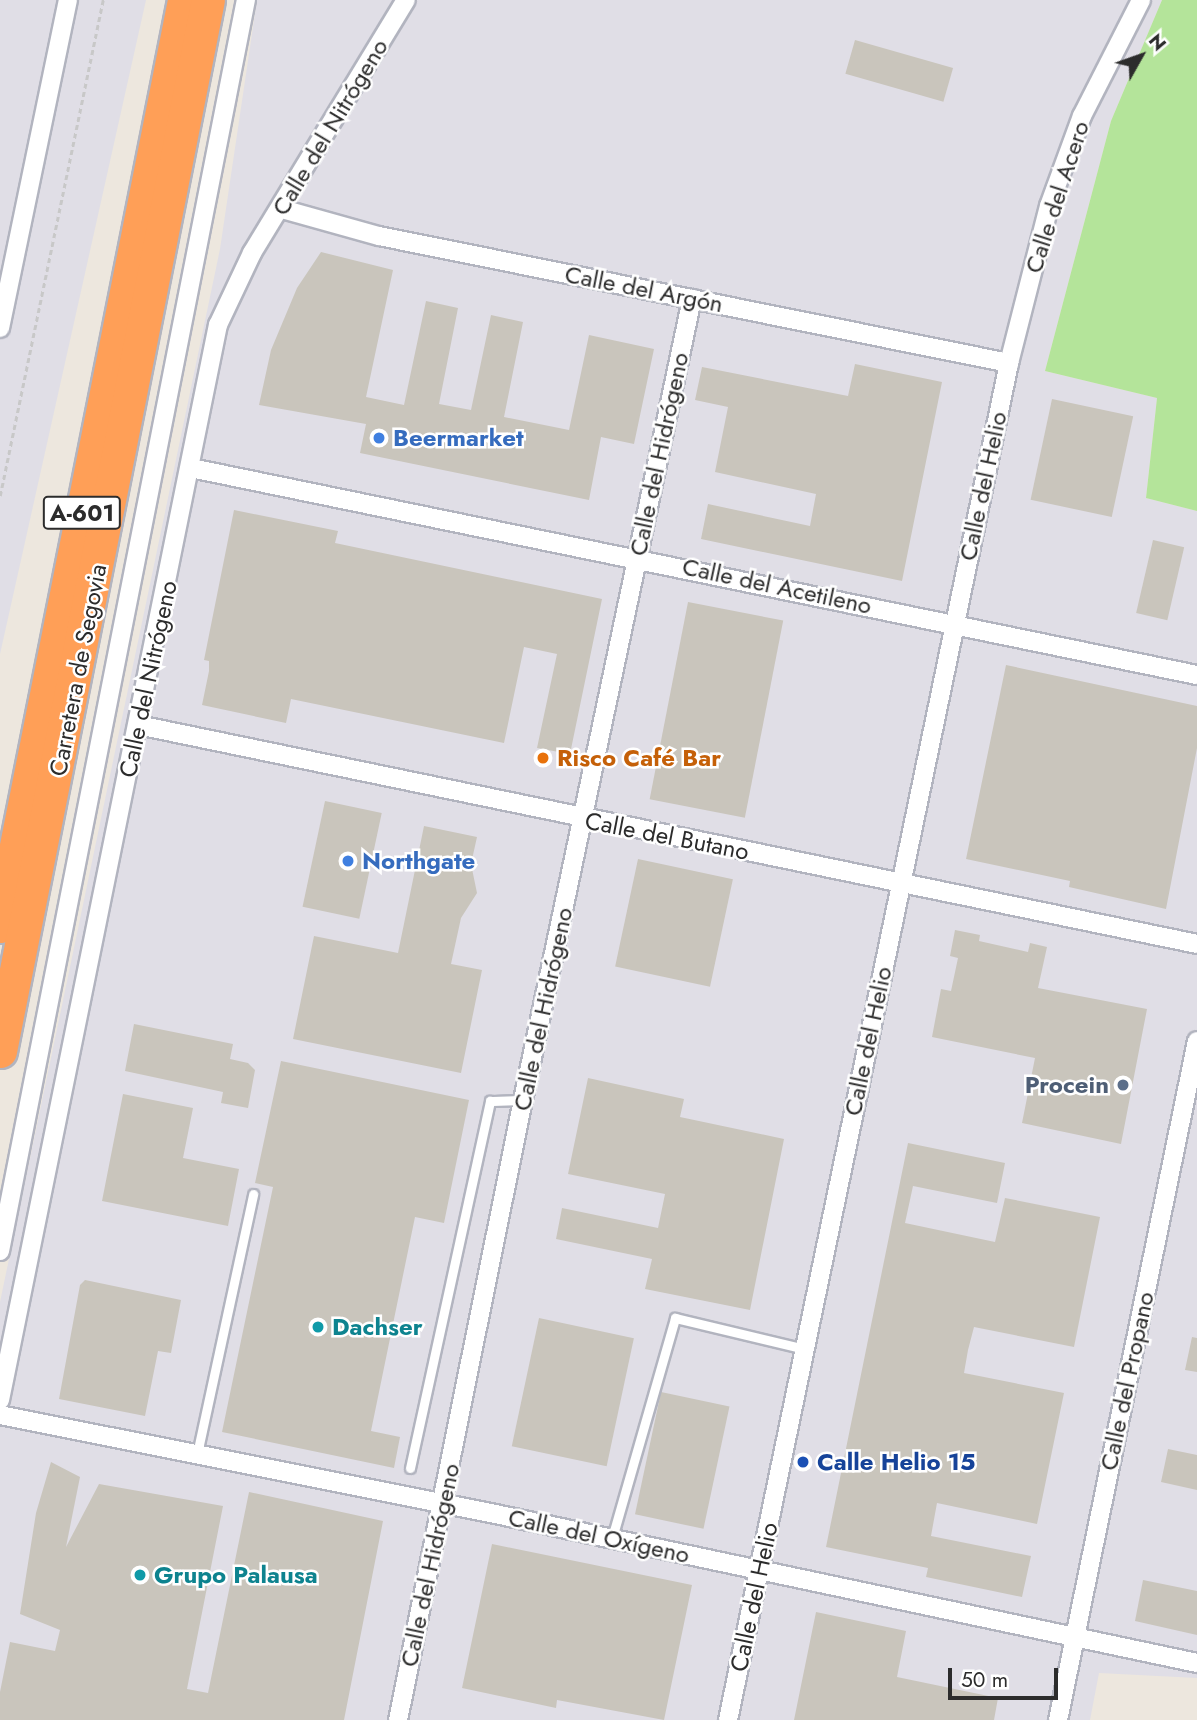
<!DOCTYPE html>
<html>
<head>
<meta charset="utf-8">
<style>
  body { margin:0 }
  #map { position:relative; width:1197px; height:1720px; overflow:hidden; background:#ede7de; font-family:Jost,sans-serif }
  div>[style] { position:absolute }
  .industrial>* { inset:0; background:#e0dee6 }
  .green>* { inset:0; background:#b4e49a }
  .building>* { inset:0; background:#c9c5bc; transform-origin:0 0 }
  .path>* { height:2.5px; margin-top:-1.25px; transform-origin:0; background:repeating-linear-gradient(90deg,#c8c8c8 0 5px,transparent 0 8.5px) }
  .roads { filter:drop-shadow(2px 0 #b2b4bf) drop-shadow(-2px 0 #b2b4bf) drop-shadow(0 2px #b2b4bf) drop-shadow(0 -2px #b2b4bf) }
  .lane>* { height:9px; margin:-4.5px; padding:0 4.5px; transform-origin:4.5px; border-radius:4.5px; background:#fff }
  .street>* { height:18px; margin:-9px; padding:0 9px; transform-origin:9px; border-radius:9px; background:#fff }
  .highway>* { height:33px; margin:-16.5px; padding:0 16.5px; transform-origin:16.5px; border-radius:16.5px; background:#ff9f57 }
  .dots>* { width:19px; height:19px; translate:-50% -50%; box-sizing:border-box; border:4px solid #fff; border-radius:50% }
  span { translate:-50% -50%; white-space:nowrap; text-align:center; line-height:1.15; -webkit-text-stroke:5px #fff; paint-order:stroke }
  .shield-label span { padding:2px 5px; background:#fff; border:2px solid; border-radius:5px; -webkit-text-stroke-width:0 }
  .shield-label { font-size:23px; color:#2c2c2c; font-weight:700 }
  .street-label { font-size:24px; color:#2c2c2c }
  .shop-label { font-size:24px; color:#366cbe; font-weight:700 }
  .left { translate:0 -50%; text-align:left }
  .food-label { font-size:24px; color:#c56008; font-weight:700 }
  .service-label { font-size:24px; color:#4e5e75; font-weight:700 }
  .right { translate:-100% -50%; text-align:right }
  .culture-label { font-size:24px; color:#0d838f; font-weight:700 }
  .transit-label { font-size:24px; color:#164399; font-weight:700 }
  .north { position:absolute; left:1106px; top:21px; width:70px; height:70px; -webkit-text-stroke:5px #fff; paint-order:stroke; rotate:50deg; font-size:19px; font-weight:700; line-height:28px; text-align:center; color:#2c2c2c }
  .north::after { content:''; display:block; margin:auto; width:24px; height:32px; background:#2c2c2c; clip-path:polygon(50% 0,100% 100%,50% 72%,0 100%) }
  .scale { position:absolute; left:948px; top:1668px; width:110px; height:32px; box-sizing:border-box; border:4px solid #2c2c2c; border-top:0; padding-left:9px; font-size:21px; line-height:24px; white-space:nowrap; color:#2c2c2c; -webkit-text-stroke:5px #fff; paint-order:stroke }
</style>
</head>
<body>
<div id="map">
  <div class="industrial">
    <i style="clip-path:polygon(0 0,146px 0,0 654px)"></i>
    <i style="clip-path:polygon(257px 0,1162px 0,1111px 121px,1045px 371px,1157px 398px,1146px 498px,1197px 511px,1197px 1678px,1099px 1673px,1090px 1720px,0 1720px,0 1302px,220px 249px)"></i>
  </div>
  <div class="green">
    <i style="clip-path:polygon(1162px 0,1197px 0,1197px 511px,1146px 498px,1157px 398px,1045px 371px,1111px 121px)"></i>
  </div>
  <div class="building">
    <i style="left:855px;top:40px;width:102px;height:35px;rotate:16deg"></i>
    <i style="clip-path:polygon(321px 252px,393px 270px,366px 397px,404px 405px,426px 301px,458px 308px,439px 404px,471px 410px,491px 315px,523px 322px,504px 417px,569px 430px,589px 335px,654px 349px,634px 444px,601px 437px,589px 500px,360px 453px,366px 424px,259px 405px,271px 350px,297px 288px)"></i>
    <i style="clip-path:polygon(855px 364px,942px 382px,902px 581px,701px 539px,708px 504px,810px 526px,816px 494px,715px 472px,728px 407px,695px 400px,702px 367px,848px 396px)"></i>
    <i style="left:1052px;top:399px;width:83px;height:103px;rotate:12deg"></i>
    <i style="clip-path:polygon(234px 510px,338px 531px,335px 543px,602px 599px,570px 754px,537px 748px,557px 654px,524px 647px,504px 743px,291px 699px,286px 723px,202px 705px,209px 671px,209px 661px,204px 660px)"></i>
    <i style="left:1153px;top:540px;width:32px;height:75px;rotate:13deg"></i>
    <i style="left:688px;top:602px;width:97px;height:201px;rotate:11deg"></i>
    <i style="clip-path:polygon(1006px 665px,1197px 706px,1197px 748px,1166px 909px,1069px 887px,1070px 881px,966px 859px)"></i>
    <i style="left:325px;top:801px;width:58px;height:108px;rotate:12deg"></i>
    <i style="clip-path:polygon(424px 826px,477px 837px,471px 864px,477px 893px,461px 918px,451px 964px,482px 970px,461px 1073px,293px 1039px,314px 936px,398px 953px)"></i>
    <i style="left:638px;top:859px;width:97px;height:110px;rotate:12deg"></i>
    <i style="clip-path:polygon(955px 930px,980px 935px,979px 941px,1028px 952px,1030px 943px,1047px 947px,1038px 988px,1147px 1009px,1121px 1144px,1022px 1123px,1035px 1058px,932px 1037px,941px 989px,951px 991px,958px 958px,950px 956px)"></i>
    <i style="clip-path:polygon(134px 1024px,233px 1044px,230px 1059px,248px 1063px,255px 1070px,248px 1108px,221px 1103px,223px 1092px,125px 1071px)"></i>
    <i style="clip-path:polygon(281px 1061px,469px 1100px,444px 1223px,415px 1217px,371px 1431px,400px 1437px,394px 1468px,222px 1432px,273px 1187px,255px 1183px)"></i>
    <i style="clip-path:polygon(588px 1078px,684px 1099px,680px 1117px,784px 1139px,750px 1310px,645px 1289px,652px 1259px,556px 1239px,562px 1208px,658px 1228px,665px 1194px,568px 1174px)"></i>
    <i style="clip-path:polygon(123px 1094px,193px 1108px,183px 1158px,239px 1169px,228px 1226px,102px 1201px)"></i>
    <i style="clip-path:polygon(908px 1143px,1005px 1163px,997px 1203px,913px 1186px,905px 1223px,995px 1242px,1005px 1198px,1100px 1217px,1074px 1347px,974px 1327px,968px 1350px,964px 1373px,1064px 1393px,1037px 1524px,937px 1503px,931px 1536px,1031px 1556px,1022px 1597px,926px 1577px,928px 1568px,826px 1547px)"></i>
    <i style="clip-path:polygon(85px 1280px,181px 1300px,171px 1353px,158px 1351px,145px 1416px,59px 1399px,80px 1285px)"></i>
    <i style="left:539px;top:1318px;width:97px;height:131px;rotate:12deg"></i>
    <i style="clip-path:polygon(1192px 1337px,1197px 1338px,1197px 1372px,1185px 1370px)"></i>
    <i style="left:661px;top:1392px;width:70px;height:125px;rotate:12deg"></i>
    <i style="clip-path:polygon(1168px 1449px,1197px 1455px,1197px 1490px,1161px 1482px)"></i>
    <i style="clip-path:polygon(51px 1462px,80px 1477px,66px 1547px,99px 1484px,223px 1506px,187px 1689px,208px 1693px,249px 1492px,383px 1521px,344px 1720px,0 1720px,0 1692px,10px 1642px,55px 1651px,60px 1630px,20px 1614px,36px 1513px)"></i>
    <i style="clip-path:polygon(492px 1544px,692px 1585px,664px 1720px,557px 1700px,556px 1708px,462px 1688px)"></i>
    <i style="clip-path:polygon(1143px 1580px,1197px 1591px,1197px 1635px,1135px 1621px)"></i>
    <i style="clip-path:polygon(816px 1612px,906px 1631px,897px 1677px,998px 1698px,994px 1720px,794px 1720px)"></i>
  </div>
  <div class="path">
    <i style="left:0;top:496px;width:507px;rotate:-78.27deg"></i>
  </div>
  <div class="roads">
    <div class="lane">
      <i style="left:197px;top:1454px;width:266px;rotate:-77.8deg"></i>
      <i style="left:410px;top:1468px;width:376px;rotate:-77.7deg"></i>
      <i style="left:490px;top:1101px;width:33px;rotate:-2deg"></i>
      <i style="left:612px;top:1538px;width:229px;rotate:-74deg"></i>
      <i style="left:675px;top:1318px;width:134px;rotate:13.4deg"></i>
    </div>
    <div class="street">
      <i style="left:282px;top:209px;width:101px;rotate:15.6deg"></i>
      <i style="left:379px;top:236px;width:643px;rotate:11.4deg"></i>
      <i style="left:0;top:328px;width:335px;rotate:-78.3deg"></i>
      <i style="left:191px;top:468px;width:1027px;rotate:11.63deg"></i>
      <i style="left:138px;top:725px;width:1081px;rotate:11.68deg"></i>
      <i style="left:0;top:1251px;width:1275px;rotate:-78.88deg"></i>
      <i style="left:0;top:1400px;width:1097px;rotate:-78.54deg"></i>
      <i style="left:218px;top:325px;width:80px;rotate:-64.7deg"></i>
      <i style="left:252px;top:253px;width:296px;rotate:-58.7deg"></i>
      <i style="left:0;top:1415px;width:496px;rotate:11.3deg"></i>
      <i style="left:486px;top:1512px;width:727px;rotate:11.99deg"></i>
      <i style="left:398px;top:1720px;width:632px;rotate:-78.6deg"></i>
      <i style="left:523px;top:1100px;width:819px;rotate:-78.09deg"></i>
      <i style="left:728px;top:1720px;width:1386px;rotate:-78.3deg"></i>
      <i style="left:1009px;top:363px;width:162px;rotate:-75.7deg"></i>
      <i style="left:1049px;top:206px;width:96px;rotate:-69.9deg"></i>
      <i style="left:1082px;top:116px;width:130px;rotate:-63deg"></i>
      <i style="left:1058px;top:1720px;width:693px;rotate:-78.43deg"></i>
    </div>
    <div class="highway">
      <i style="left:0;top:926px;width:944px;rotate:-78.76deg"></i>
      <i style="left:0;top:1051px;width:1071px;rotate:-78.81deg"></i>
    </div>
  </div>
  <div class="dots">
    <i style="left:379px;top:438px;background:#3f7fe0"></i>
    <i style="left:543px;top:758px;background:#e8710a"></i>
    <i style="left:348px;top:861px;background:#3f7fe0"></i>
    <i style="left:1123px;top:1085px;background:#5c6f8a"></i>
    <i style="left:318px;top:1327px;background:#0f9aa8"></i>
    <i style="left:803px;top:1462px;background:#1a4fb4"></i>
    <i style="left:140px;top:1575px;background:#0f9aa8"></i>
  </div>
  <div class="shield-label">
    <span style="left:82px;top:513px">A-601</span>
  </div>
  <div class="street-label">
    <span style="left:330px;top:127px;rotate:-59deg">Calle del Nitrógeno</span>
    <span style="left:1057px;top:197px;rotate:-72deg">Calle del Acero</span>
    <span style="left:644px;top:289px;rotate:11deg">Calle del Argón</span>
    <span style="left:659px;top:454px;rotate:-78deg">Calle del Hidrógeno</span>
    <span style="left:983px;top:486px;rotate:-78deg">Calle del Helio</span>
    <span style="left:777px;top:586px;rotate:12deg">Calle del Acetileno</span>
    <span style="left:78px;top:670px;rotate:-79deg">Carretera de Segovia</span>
    <span style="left:148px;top:679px;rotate:-78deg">Calle del Nitrógeno</span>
    <span style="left:667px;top:836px;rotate:11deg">Calle del Butano</span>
    <span style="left:543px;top:1009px;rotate:-78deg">Calle del Hidrógeno</span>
    <span style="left:868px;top:1041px;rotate:-78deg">Calle del Helio</span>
    <span style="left:1127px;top:1381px;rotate:-78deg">Calle del Propano</span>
    <span style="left:599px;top:1536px;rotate:12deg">Calle del Oxígeno</span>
    <span style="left:430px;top:1565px;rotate:-78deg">Calle del Hidrógeno</span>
    <span style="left:754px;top:1597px;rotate:-78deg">Calle del Helio</span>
  </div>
  <div class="shop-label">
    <span class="left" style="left:393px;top:438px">Beermarket</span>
    <span class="left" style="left:362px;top:861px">Northgate</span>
  </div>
  <div class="food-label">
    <span class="left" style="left:557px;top:758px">Risco Café Bar</span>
  </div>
  <div class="service-label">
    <span class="right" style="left:1109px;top:1085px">Procein</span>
  </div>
  <div class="culture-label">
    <span class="left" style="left:332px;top:1327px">Dachser</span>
    <span class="left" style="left:154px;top:1575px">Grupo Palausa</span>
  </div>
  <div class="transit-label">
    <span class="left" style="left:817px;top:1462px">Calle Helio 15</span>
  </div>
  <div class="north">N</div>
  <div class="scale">50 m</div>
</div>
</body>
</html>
